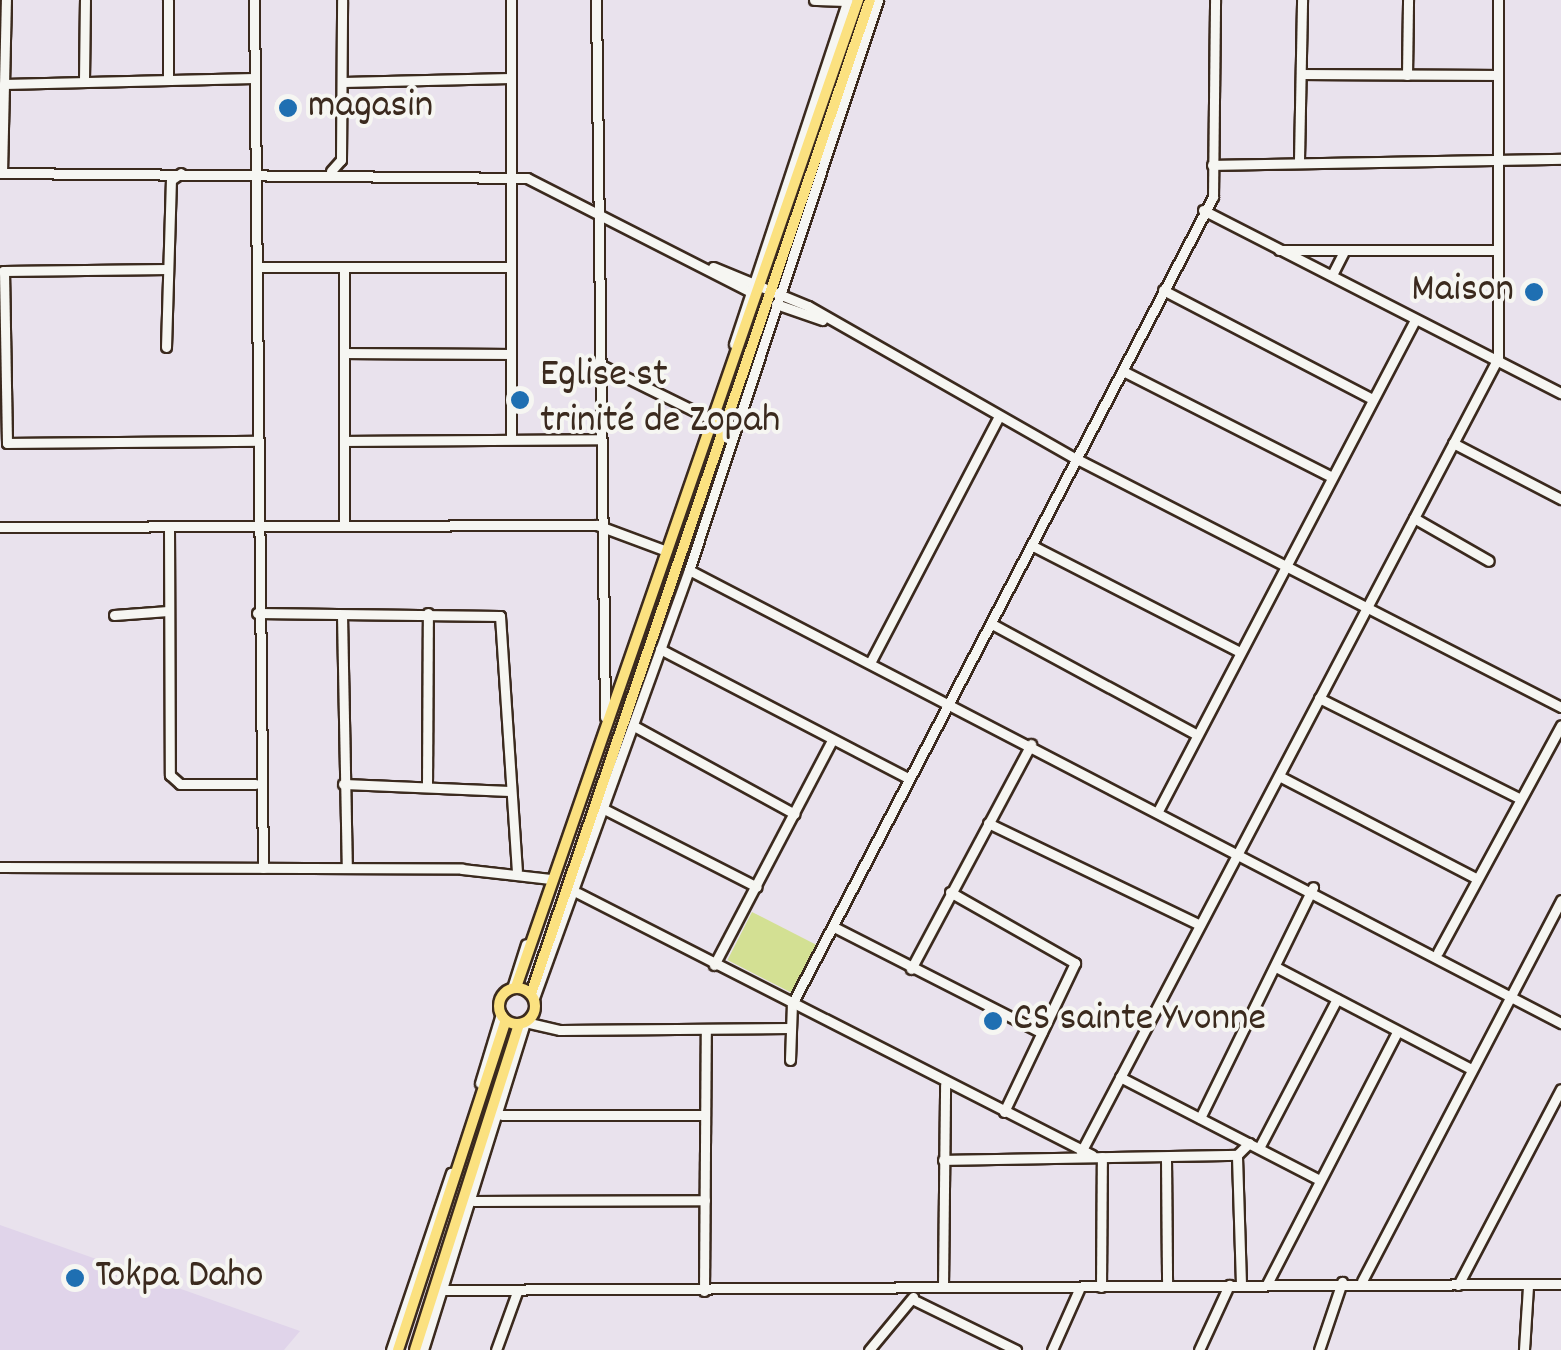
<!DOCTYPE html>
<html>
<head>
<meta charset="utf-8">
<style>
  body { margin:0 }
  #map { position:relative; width:1561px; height:1350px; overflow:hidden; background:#e9e2ed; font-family:Dekko,sans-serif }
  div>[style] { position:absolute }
  .built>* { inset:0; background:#e0d4ea }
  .green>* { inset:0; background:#d3e093; transform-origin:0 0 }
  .building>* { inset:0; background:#cab3e2 }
  .round { border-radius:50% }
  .roads { filter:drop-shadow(2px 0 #3b2a1e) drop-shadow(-2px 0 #3b2a1e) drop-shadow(0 2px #3b2a1e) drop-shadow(0 -2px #3b2a1e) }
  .minor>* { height:9px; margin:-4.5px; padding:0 4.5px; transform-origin:4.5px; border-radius:4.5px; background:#f6f6f2 }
  .major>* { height:10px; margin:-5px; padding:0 5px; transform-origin:5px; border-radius:5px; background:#fbe180 }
  .major>.ring { margin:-5px; padding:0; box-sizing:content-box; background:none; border:10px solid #fbe180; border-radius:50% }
  .dots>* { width:28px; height:28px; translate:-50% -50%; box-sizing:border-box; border:5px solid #f6f6f2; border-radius:50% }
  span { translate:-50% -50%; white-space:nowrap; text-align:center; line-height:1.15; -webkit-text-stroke:8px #f6f6f2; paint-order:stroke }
  .poi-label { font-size:40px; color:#3b2a1e }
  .left { translate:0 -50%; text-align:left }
  .right { translate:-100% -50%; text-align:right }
</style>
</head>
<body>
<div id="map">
  <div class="built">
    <i style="clip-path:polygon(0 1225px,300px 1331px,284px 1350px,0 1350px)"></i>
  </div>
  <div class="green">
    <i style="left:752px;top:912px;width:72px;height:54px;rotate:27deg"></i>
  </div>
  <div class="building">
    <i class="round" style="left:274px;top:95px;width:26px;height:26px"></i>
  </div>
  <div class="roads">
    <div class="minor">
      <i style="left:254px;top:0;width:868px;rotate:89.41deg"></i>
      <i style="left:596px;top:0;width:717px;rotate:89.28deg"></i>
      <i style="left:814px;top:0;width:34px;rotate:2deg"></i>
      <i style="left:1303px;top:74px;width:195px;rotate:0.3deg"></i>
      <i style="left:1407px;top:75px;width:75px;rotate:-89.2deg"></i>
      <i style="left:168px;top:77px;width:77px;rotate:-90deg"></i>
      <i style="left:84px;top:80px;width:80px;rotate:-89.3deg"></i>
      <i style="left:343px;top:82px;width:167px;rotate:-1.4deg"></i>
      <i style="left:4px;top:84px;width:250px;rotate:-1.4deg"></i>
      <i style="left:1299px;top:160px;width:160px;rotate:-88.9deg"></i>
      <i style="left:1212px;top:165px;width:349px;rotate:-1deg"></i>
      <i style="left:331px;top:171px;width:15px;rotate:-48deg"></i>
      <i style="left:341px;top:160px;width:160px;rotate:-89.6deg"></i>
      <i style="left:0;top:173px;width:527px;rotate:0.54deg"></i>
      <i style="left:527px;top:178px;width:254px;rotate:27deg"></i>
      <i style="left:2px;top:173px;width:173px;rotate:-88.7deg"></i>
      <i style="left:1203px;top:210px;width:402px;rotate:27.1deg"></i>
      <i style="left:1279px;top:250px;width:219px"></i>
      <i style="left:258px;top:267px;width:252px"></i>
      <i style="left:713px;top:267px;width:103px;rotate:22.3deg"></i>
      <i style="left:808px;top:306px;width:307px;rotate:29.7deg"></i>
      <i style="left:1075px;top:458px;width:546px;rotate:27.13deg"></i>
      <i style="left:3px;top:271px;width:165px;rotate:-0.7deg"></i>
      <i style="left:4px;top:271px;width:172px;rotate:89deg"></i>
      <i style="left:7px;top:443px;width:251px;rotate:-0.5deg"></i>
      <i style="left:1332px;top:275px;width:28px;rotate:-63deg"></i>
      <i style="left:1163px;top:290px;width:236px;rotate:27.5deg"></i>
      <i style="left:776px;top:304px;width:49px;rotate:19.2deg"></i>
      <i style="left:734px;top:344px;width:362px;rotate:-71.7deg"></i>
      <i style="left:166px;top:347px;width:167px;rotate:-88.3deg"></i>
      <i style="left:171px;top:180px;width:12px;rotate:-35deg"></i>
      <i style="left:344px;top:353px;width:165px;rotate:0.3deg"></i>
      <i style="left:597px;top:363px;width:125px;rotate:26.2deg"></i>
      <i style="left:1123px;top:371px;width:234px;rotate:26.9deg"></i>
      <i style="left:511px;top:437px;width:437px;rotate:-90deg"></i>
      <i style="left:344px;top:441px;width:255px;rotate:-0.4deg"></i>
      <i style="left:1453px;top:443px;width:122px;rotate:27.4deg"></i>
      <i style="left:1414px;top:518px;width:86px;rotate:29.8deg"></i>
      <i style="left:344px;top:523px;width:254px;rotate:-90deg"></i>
      <i style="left:0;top:527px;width:597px;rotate:-0.19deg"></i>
      <i style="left:597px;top:525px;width:72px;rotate:20.5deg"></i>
      <i style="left:169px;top:527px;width:248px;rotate:89.8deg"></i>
      <i style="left:170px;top:775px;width:13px;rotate:42deg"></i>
      <i style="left:180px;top:784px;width:75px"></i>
      <i style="left:1033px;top:546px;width:233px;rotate:27.1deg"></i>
      <i style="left:689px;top:570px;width:983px;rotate:27.45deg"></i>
      <i style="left:257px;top:613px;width:243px;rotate:0.7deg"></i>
      <i style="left:500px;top:616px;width:255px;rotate:86.2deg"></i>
      <i style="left:114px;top:615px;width:54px;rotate:-4.2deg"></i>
      <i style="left:342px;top:615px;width:253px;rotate:88.9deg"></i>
      <i style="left:992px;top:624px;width:233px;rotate:28.4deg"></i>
      <i style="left:660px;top:649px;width:280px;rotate:27.5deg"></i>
      <i style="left:871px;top:661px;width:276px;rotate:-62.4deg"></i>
      <i style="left:1319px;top:698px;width:224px;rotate:26.6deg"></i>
      <i style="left:634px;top:726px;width:183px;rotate:28.7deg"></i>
      <i style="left:1279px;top:776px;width:222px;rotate:27.4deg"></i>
      <i style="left:343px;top:784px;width:168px;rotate:2.4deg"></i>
      <i style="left:427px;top:787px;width:174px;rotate:-89.7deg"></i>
      <i style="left:606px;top:810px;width:169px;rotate:27deg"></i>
      <i style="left:1158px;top:811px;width:554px;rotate:-62.37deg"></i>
      <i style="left:988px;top:823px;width:235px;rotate:25.7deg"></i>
      <i style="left:0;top:867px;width:462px;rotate:0.2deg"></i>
      <i style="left:462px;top:869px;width:89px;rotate:6.5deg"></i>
      <i style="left:950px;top:892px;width:144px;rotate:29.6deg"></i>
      <i style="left:1075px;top:963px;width:165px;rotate:115.5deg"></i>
      <i style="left:578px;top:893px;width:577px;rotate:27.01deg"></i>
      <i style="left:834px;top:927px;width:233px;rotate:27deg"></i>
      <i style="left:1438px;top:952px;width:258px;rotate:-61.5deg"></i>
      <i style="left:714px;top:965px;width:254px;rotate:-62.3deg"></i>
      <i style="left:1276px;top:967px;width:220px;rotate:27.6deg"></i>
      <i style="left:911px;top:969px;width:255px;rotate:-61.9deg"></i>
      <i style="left:512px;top:988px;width:46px;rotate:-72.3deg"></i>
      <i style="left:534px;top:998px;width:455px;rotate:-70.1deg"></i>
      <i style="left:689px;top:570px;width:601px;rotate:-71.66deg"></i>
      <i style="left:790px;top:1060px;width:56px;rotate:-88deg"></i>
      <i style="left:792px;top:1004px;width:910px;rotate:-62.45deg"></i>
      <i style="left:1213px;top:197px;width:197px;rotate:-89.4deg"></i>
      <i style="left:1120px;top:1077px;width:223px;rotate:27.3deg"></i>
      <i style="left:480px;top:1083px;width:72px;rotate:-73.1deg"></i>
      <i style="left:502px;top:1115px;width:202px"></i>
      <i style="left:1200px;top:1118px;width:257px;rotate:-63.9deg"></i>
      <i style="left:1259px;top:1148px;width:168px;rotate:-62.4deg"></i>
      <i style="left:1081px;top:1152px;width:897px;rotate:-62.29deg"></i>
      <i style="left:1498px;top:358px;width:358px;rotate:-90deg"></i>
      <i style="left:1166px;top:1159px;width:127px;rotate:89.5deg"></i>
      <i style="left:943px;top:1160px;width:294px;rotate:-1deg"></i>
      <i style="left:474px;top:1201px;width:231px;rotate:-0.2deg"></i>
      <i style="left:1362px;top:1281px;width:430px;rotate:-62.4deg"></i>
      <i style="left:1241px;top:1284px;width:129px;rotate:-91.8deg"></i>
      <i style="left:1237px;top:1155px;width:17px;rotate:-45deg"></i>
      <i style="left:1267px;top:1284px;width:284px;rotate:-62.7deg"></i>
      <i style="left:1458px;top:1285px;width:221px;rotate:-62.3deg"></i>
      <i style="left:943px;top:1286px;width:201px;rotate:-89.4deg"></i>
      <i style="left:1101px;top:1287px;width:130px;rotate:-89.6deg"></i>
      <i style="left:435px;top:1290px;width:1126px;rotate:-0.31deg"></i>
      <i style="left:704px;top:1291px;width:261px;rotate:-89.6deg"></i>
      <i style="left:912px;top:1299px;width:116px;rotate:26.1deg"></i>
      <i style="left:391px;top:1350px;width:187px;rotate:-71.3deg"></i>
      <i style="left:423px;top:1350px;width:343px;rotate:-72.7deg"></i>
      <i style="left:525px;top:1022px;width:36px;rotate:13deg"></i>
      <i style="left:560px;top:1030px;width:230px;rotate:-0.5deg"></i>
      <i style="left:496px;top:1350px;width:62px;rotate:-70.1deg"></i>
      <i style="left:869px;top:1350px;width:69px;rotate:-50.3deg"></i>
      <i style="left:1052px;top:1350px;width:69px;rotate:-66deg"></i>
      <i style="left:1199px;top:1350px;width:72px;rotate:-65.2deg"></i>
      <i style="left:1319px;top:1350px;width:72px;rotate:-71.3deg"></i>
      <i style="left:1524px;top:1350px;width:63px;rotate:-86.4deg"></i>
    </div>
    <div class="major">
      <i style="left:516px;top:987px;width:1045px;rotate:-70.89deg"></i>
      <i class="ring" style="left:499px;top:988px;width:26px;height:26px"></i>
      <i style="left:531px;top:994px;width:1050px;rotate:-71.17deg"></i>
      <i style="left:398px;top:1350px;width:347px;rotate:-71.9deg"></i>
      <i style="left:415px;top:1350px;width:342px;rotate:-72.3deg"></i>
    </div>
  </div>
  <div class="dots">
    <i style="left:288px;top:108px;background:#1f6fb2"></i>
    <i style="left:1534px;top:292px;background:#1f6fb2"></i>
    <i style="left:520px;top:400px;background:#1f6fb2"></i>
    <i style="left:993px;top:1021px;background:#1f6fb2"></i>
    <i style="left:75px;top:1278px;background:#1f6fb2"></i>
  </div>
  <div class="poi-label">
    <span class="left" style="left:308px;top:108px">magasin</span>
    <span class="right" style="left:1514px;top:292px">Maison</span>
    <span class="left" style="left:540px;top:400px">Eglise st<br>trinité de Zopah</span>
    <span class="left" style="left:1013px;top:1021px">CS sainte Yvonne</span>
    <span class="left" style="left:95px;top:1278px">Tokpa Daho</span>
  </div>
</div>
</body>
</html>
